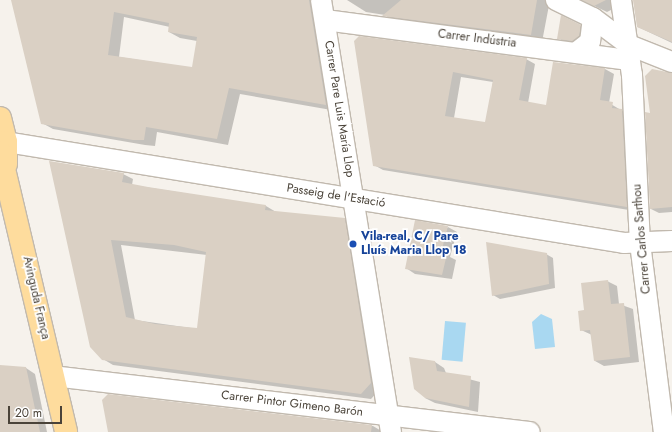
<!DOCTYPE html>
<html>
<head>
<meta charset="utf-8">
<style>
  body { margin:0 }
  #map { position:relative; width:672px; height:432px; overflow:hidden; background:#f6f2ec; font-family:Jost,sans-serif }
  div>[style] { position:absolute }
  .water>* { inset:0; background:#a9d8f1; transform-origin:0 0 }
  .shadow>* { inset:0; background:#0003 }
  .building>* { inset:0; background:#dad0c4 }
  .roads { filter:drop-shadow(1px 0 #c1b9ae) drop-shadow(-1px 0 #c1b9ae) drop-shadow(0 1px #c1b9ae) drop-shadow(0 -1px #c1b9ae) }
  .minor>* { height:20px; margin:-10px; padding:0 10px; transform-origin:10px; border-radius:10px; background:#fff }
  .major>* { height:22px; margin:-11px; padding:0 11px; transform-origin:11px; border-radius:11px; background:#fedc9d }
  .dots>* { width:11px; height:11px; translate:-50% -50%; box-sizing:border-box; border:2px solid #fff; border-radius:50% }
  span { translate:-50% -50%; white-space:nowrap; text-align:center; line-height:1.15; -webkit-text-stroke:3.5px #fff; paint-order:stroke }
  .street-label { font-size:12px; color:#4a4339 }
  .transit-label { font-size:12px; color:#164399; font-weight:700 }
  .left { translate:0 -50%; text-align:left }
  .scale { position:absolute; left:8px; top:406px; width:54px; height:18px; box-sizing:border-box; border:2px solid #4a4339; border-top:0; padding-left:5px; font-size:12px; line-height:14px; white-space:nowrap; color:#4a4339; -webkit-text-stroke:3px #fff; paint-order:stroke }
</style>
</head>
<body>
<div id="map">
  <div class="water">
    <i style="clip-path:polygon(541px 314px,552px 319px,555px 347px,535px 349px,532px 322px)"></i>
    <i style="left:445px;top:321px;width:21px;height:39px;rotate:5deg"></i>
  </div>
  <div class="shadow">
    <i style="clip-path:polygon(evenodd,15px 0,318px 0,337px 111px,240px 94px,228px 145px,157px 132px,155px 146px,145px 145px,53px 129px,42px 123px,15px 0,124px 17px,170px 27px,169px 32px,180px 38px,197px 41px,193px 68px,119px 57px,124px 17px)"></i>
    <i style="clip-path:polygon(550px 0,542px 42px,395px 22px,385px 15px,366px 12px,347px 0)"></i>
    <i style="clip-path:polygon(582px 0,614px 0,615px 8px,607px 12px)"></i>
    <i style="clip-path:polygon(635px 0,672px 0,672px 43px,638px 27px)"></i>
    <i style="clip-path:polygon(580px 26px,592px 32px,570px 45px,558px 38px)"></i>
    <i style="clip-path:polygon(evenodd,355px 41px,526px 59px,535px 64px,528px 103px,547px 107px,554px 63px,605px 69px,614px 74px,609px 103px,631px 116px,635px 211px,383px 170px,374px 165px,355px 41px,461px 77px,493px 82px,486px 123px,454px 118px,461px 77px)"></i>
    <i style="clip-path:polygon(672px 74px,672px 212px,659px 213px,651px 209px,651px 114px)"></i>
    <i style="clip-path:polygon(evenodd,123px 174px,133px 179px,132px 185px,266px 206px,276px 212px,344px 219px,354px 225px,381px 388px,371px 399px,113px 365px,103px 359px,91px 347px,123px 174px,121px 245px,207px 255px,198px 329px,135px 320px,121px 245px)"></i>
    <i style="clip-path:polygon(448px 227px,457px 232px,450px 257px,456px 260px,452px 279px,415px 274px,406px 268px)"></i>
    <i style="clip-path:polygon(546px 254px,553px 258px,555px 288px,500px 299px,493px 295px)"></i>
    <i style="clip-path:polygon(607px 281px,617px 286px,619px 304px,633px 309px,639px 362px,604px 366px,595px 361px,592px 335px,581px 330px,585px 311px)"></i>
    <i style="clip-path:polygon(435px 362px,444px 368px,446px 373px,480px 382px,478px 412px,435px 403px,425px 398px)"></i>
    <i style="clip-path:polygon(0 366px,26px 368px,35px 374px,47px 432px,0 432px)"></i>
    <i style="clip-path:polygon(108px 395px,373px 426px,383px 432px,109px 432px)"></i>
  </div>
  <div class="building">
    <i style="clip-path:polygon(evenodd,11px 0,309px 0,326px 105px,229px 88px,217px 139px,146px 127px,144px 140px,133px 140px,41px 124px,11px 0,114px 12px,169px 23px,168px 32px,197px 37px,192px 67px,108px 55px,114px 12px)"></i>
    <i style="clip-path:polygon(401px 0,537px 0,531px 35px,382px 16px)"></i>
    <i style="clip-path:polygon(582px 0,606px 0,594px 6px)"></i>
    <i style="clip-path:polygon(633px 0,672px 0,672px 42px,637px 27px)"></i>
    <i style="clip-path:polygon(561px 15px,581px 25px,579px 36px,572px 41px,557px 39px)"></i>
    <i style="clip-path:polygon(evenodd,359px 36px,527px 58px,519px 100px,546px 105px,553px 62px,605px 68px,600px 100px,613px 102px,612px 108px,622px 109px,627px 207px,373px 166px,354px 41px,359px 36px,453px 72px,493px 80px,485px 122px,445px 116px,453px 72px)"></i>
    <i style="clip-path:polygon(652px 69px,672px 73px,672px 207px,650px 209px,645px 112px,650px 113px,645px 76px)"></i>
    <i style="clip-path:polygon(evenodd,49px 161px,124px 173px,122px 182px,148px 187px,266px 205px,265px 210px,345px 218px,371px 383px,361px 394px,102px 360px,90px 347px,49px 161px,111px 240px,174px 245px,206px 252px,197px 328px,155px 324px,126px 317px,111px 240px)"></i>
    <i style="clip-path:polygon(415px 220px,448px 226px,441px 253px,447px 254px,442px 275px,405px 269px)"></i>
    <i style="clip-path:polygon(486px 242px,547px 253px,549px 284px,492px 296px)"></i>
    <i style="clip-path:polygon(608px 280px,611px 304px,624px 303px,630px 357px,594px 361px,590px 330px,580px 331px,578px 311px,584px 310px,581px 283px)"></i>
    <i style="clip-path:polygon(409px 357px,435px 361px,437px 371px,471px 376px,469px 407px,425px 398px,414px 389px)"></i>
    <i style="clip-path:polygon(0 365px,26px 367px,40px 432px,0 432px)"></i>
    <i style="clip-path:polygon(108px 394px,372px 425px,371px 432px,108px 432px,102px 400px)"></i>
  </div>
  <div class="roads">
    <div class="minor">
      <i style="left:321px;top:0;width:438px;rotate:80.8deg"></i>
      <i style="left:556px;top:0;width:41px;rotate:25.9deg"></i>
      <i style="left:593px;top:18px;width:45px;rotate:36.9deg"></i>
      <i style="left:629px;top:45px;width:46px;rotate:21.6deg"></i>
      <i style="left:621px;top:0;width:76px;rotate:81.7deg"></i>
      <i style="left:632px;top:75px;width:168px;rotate:87.3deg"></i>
      <i style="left:640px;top:243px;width:191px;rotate:82.8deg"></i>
      <i style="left:325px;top:20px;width:307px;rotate:7.5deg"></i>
      <i style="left:577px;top:52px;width:16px;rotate:-38deg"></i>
      <i style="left:590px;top:42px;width:24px;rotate:-83deg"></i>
      <i style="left:0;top:141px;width:632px;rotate:9.28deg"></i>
      <i style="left:624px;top:243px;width:48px;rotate:-2.4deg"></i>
      <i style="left:53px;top:376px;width:480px;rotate:6.7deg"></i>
    </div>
    <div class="major">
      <i style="left:0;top:118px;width:25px;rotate:76deg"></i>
      <i style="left:6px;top:142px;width:22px;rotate:90deg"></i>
      <i style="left:0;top:152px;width:288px;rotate:76.7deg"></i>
    </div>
  </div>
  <div class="dots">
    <i style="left:353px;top:244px;background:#1a4fb4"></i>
  </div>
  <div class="street-label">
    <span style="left:477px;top:39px;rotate:7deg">Carrer Indústria</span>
    <span style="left:339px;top:109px;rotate:81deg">Carrer Pare Luis María Llop</span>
    <span style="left:336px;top:196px;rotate:9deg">Passeig de l'Estació</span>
    <span style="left:642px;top:239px;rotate:-95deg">Carrer Carlos Sarthou</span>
    <span style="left:36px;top:298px;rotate:77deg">Avinguda França</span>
    <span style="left:292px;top:404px;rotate:7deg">Carrer Pintor Gimeno Barón</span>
  </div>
  <div class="transit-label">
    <span class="left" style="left:361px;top:244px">Vila-real, C/ Pare<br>Lluís Maria Llop 18</span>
  </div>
  <div class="scale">20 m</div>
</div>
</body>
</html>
